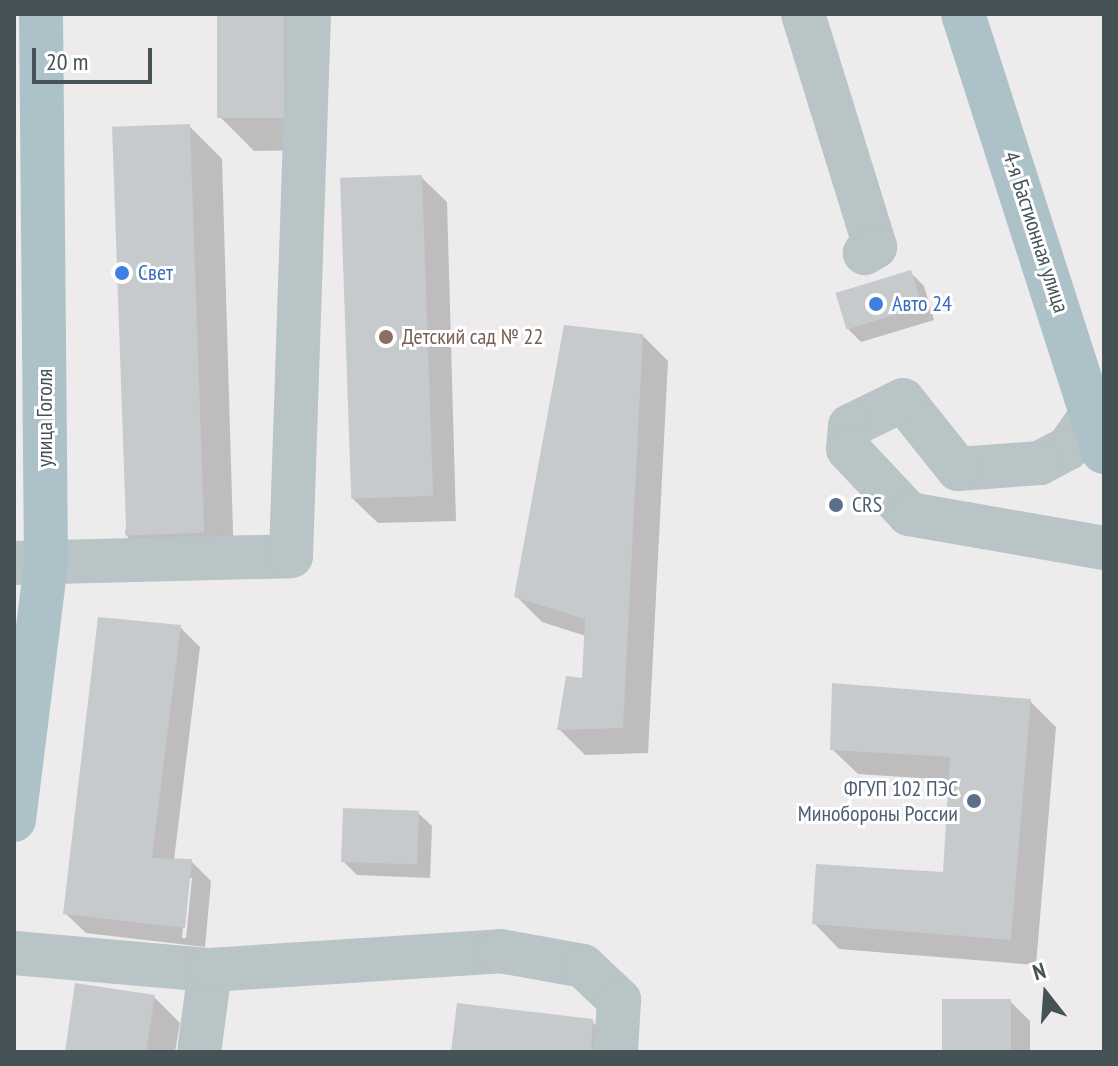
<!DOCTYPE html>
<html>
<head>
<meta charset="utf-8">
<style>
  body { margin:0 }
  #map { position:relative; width:1118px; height:1066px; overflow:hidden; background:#eeebec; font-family:"PT Sans Narrow",sans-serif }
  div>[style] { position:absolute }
  .shadow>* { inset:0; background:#0003 }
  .building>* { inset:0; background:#c6cacd; transform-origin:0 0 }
  .minor>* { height:44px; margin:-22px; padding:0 22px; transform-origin:22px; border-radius:22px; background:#b8c4c6 }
  .major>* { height:44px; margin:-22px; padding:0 22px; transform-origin:22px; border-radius:22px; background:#adc2c8 }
  .dots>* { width:22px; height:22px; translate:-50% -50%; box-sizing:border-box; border:4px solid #fff; border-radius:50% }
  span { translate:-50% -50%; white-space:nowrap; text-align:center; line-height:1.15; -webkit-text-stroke:6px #fff; paint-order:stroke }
  .street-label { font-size:22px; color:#465356 }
  .shop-label { font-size:22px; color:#366cbe }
  .left { translate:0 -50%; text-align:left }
  .education-label { font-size:22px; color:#785e54 }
  .service-label { font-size:22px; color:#4e5e75 }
  .right { translate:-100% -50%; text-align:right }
  .frame { position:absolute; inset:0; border:16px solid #465356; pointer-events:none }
  .north { position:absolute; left:1006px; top:954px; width:80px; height:80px; -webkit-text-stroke:6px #fff; paint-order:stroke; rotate:343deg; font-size:22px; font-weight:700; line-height:32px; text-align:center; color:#465356 }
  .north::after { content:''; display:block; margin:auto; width:28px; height:36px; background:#465356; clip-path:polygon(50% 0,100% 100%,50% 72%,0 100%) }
  .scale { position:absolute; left:32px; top:48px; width:120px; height:36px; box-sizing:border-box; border:4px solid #465356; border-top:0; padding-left:10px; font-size:24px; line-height:28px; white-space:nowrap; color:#465356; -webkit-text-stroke:6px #fff; paint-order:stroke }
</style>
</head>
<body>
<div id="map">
  <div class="shadow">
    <i style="clip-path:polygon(219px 14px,325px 14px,313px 150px,254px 151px,221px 118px)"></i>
    <i style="clip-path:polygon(189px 126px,222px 159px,234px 566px,158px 568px,125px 534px)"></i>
    <i style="clip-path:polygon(421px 177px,447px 202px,456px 521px,378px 523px,352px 498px)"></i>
    <i style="clip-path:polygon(910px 272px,924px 286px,934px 320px,861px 342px,847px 328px)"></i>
    <i style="clip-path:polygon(643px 336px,668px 361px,648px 753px,585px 755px,560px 730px,583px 680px,586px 636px,542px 622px,516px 596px)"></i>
    <i style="clip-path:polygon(evenodd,180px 627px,200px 647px,174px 860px,191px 861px,211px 881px,205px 947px,86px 933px,65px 913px,180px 627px,188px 878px,192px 878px,186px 938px,182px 938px,188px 878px)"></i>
    <i style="clip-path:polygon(1030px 701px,1056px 727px,1036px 965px,839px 949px,814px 923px,944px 874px,950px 780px,858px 774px,832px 749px)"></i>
    <i style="clip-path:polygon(418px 813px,432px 826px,430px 878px,357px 875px,343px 861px)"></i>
    <i style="clip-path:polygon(154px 997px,180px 1023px,175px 1052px,67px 1052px)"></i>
    <i style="clip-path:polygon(1010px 1001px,1030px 1021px,1030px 1052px,944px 1052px)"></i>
    <i style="clip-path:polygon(592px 1021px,618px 1052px,453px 1052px)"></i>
  </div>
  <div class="building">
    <i style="left:217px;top:14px;width:67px;height:104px"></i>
    <i style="left:190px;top:124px;width:409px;height:78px;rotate:88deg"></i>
    <i style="left:422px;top:175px;width:321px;height:82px;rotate:88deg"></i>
    <i style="left:911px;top:270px;width:38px;height:79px;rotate:73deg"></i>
    <i style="clip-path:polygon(564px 325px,643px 334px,623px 728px,557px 730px,566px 676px,582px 678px,585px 619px,514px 597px)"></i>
    <i style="clip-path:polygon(98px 617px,181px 625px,152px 858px,192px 859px,185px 928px,63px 914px)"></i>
    <i style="clip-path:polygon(832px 683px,1031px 699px,1011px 940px,812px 924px,816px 864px,943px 872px,950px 757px,830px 750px)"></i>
    <i style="left:343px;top:808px;width:76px;height:54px;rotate:2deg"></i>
    <i style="clip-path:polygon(75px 983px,155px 995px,146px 1052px,65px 1052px)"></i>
    <i style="left:942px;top:999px;width:69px;height:53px"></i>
    <i style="clip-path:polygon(457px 1003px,593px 1019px,591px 1052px,451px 1052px)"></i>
  </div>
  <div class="minor">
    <i style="left:803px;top:14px;width:244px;rotate:72.8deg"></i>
    <i style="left:875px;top:247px;width:12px;rotate:149deg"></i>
    <i style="left:1092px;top:414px;width:42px;rotate:125.2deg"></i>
    <i style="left:1068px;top:448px;width:32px;rotate:152deg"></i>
    <i style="left:1040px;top:463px;width:82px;rotate:175.8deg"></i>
    <i style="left:958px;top:469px;width:88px;rotate:-128.6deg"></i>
    <i style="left:903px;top:400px;width:59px;rotate:153.9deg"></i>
    <i style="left:850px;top:426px;width:23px;rotate:95deg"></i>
    <i style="left:848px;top:449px;width:89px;rotate:46.8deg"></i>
    <i style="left:909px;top:514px;width:198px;rotate:9.9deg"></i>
    <i style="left:14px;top:563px;width:277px;rotate:-1.4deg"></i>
    <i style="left:291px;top:556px;width:542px;rotate:-88.1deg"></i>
    <i style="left:14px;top:953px;width:197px;rotate:5deg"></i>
    <i style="left:210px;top:970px;width:83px;rotate:97.6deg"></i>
    <i style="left:210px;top:970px;width:291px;rotate:-3.7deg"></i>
    <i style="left:500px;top:951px;width:84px;rotate:10.2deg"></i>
    <i style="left:583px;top:966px;width:50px;rotate:43.4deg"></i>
    <i style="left:619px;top:1000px;width:52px;rotate:93.3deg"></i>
  </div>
  <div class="major">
    <i style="left:963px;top:14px;width:460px;rotate:72.2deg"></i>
    <i style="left:14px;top:820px;width:260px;rotate:-82.9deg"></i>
    <i style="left:46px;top:562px;width:548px;rotate:-90.52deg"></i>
  </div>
  <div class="dots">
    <i style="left:122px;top:273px;background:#3f7fe0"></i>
    <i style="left:876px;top:304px;background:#3f7fe0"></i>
    <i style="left:386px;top:337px;background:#8d6e63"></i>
    <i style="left:836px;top:505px;background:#5c6f8a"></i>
    <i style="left:974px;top:801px;background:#5c6f8a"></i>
  </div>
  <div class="street-label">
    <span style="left:1036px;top:232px;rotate:72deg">4-я Бастионная улица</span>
    <span style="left:45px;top:418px;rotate:-90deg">улица Гоголя</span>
  </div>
  <div class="shop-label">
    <span class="left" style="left:138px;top:273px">Свет</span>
    <span class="left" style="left:892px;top:304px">Авто 24</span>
  </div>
  <div class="education-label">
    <span class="left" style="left:402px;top:337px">Детский сад № 22</span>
  </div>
  <div class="service-label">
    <span class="left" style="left:852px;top:505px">CRS</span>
    <span class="right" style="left:958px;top:801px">ФГУП 102 ПЭС<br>Минобороны России</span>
  </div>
  <div class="frame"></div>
  <div class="north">N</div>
  <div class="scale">20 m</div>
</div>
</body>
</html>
